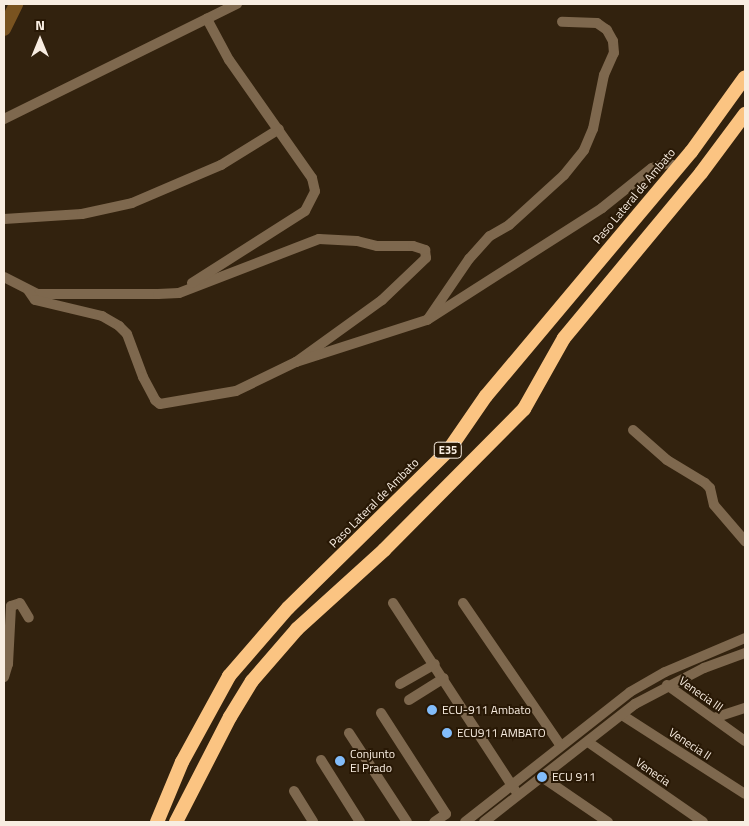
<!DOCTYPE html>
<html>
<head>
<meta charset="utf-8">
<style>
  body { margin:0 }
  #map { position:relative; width:749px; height:826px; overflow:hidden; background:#32220e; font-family:"Titillium Web",sans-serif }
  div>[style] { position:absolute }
  .river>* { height:14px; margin:-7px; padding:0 7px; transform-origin:7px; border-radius:7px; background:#795320 }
  .minor>* { height:10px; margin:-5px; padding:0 5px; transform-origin:5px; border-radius:5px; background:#7e684e }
  .highway>* { height:14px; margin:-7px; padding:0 7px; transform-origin:7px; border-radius:7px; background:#fbc482 }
  .dots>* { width:14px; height:14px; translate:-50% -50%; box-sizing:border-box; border:2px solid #281805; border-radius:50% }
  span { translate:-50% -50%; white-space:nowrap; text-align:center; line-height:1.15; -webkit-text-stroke:4px #281805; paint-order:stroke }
  .shield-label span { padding:1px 4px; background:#281805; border:1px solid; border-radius:4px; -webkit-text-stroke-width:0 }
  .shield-label { font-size:11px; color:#f8ede1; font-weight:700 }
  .street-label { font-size:12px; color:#f8ede1 }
  .poi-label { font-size:12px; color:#f8ede1 }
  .left { translate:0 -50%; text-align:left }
  .frame { position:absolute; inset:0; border:5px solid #f8ede1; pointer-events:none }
  .north { position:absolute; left:15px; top:15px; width:50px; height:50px; -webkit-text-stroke:4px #281805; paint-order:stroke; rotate:0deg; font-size:14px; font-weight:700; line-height:20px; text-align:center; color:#f8ede1 }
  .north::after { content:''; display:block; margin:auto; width:18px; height:22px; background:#f8ede1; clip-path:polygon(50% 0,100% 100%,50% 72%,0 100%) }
</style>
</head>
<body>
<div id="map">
  <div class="river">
    <i style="left:4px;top:29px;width:28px;rotate:-64deg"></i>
  </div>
  <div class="minor">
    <i style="left:4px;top:119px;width:260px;rotate:-26.3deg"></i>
    <i style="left:4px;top:219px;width:78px;rotate:-3.7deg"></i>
    <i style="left:82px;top:214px;width:51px;rotate:-12.4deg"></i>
    <i style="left:132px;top:203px;width:97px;rotate:-23.1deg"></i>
    <i style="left:221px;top:165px;width:68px;rotate:-31.8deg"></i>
    <i style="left:4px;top:277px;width:38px;rotate:27deg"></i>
    <i style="left:38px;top:294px;width:120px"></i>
    <i style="left:158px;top:294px;width:21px;rotate:-3deg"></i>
    <i style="left:179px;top:293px;width:150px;rotate:-21.1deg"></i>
    <i style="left:319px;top:239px;width:38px;rotate:3deg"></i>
    <i style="left:357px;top:241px;width:21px;rotate:14deg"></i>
    <i style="left:377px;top:246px;width:36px"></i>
    <i style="left:413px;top:246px;width:13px;rotate:18deg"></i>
    <i style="left:425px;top:250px;width:8px;rotate:83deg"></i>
    <i style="left:426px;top:258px;width:61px;rotate:136.3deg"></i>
    <i style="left:382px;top:300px;width:106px;rotate:144.2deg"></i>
    <i style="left:296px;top:362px;width:138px;rotate:-17.8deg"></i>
    <i style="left:427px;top:320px;width:208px;rotate:-32.6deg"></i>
    <i style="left:602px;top:208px;width:64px;rotate:-38.7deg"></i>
    <i style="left:652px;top:168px;width:17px;rotate:-17deg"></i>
    <i style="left:668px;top:163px;width:10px;rotate:24deg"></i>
    <i style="left:192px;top:283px;width:134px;rotate:-32.5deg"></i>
    <i style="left:305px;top:211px;width:22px;rotate:-63deg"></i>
    <i style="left:315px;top:191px;width:13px;rotate:-103deg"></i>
    <i style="left:312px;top:178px;width:144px;rotate:-125.1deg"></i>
    <i style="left:229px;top:60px;width:47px;rotate:-118.2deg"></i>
    <i style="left:28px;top:290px;width:12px;rotate:55deg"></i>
    <i style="left:35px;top:300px;width:69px;rotate:13.4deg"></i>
    <i style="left:102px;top:316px;width:20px;rotate:30deg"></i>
    <i style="left:119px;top:326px;width:11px;rotate:45deg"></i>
    <i style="left:127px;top:334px;width:46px;rotate:69.6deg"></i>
    <i style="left:143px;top:377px;width:26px;rotate:62deg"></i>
    <i style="left:155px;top:400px;width:6px;rotate:39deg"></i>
    <i style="left:160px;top:404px;width:77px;rotate:-9.7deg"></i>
    <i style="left:236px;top:391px;width:67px;rotate:-25.8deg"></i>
    <i style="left:428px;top:319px;width:73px;rotate:-55.7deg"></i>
    <i style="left:469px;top:259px;width:31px;rotate:-48deg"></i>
    <i style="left:490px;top:236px;width:22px;rotate:-30deg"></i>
    <i style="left:509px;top:225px;width:74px;rotate:-42.3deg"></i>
    <i style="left:564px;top:175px;width:32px;rotate:-51deg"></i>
    <i style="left:584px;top:150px;width:23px;rotate:-67deg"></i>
    <i style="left:593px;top:129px;width:55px;rotate:-78.5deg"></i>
    <i style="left:604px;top:75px;width:24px;rotate:-66deg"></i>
    <i style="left:614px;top:53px;width:12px;rotate:-95deg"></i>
    <i style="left:613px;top:41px;width:13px;rotate:-119deg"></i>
    <i style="left:607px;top:30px;width:12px;rotate:-145deg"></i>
    <i style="left:597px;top:23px;width:35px;rotate:-178deg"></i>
    <i style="left:633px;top:430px;width:45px;rotate:41.4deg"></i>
    <i style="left:667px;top:460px;width:44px;rotate:31.2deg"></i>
    <i style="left:705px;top:483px;width:7px;rotate:45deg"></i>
    <i style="left:710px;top:488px;width:17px;rotate:77deg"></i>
    <i style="left:714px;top:505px;width:48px;rotate:49.3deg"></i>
    <i style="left:393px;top:603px;width:223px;rotate:56.9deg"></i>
    <i style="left:463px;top:603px;width:173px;rotate:55.6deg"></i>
    <i style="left:4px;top:677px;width:14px;rotate:-73deg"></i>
    <i style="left:8px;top:664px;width:58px;rotate:-87deg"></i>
    <i style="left:11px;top:606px;width:9px;rotate:-18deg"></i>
    <i style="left:20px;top:603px;width:17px;rotate:59deg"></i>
    <i style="left:400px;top:684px;width:40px;rotate:-29.7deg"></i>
    <i style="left:667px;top:685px;width:96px;rotate:35.7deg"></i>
    <i style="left:409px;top:700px;width:41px;rotate:-32.2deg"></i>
    <i style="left:381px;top:713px;width:120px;rotate:57.2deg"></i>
    <i style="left:446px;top:814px;width:14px;rotate:146deg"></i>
    <i style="left:622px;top:715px;width:146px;rotate:32.7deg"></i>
    <i style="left:714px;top:718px;width:33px;rotate:-18deg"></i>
    <i style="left:349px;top:733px;width:106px;rotate:56.9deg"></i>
    <i style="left:588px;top:742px;width:140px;rotate:34.8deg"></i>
    <i style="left:321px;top:760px;width:73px;rotate:57.8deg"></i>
    <i style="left:542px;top:777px;width:80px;rotate:34.3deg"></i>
    <i style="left:294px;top:791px;width:36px;rotate:58deg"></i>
    <i style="left:465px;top:822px;width:210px;rotate:-38.2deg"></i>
    <i style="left:630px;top:692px;width:40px;rotate:-29.7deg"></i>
    <i style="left:665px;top:672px;width:87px;rotate:-23deg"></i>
    <i style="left:484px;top:822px;width:192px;rotate:-38deg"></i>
    <i style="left:635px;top:704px;width:78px;rotate:-27.6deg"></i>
    <i style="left:704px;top:668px;width:44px;rotate:-20.1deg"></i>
  </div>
  <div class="highway">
    <i style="left:157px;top:822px;width:65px;rotate:-67.4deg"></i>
    <i style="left:182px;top:762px;width:98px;rotate:-61.3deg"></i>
    <i style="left:229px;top:676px;width:90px;rotate:-49.1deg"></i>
    <i style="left:288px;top:608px;width:224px;rotate:-44.5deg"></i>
    <i style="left:448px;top:451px;width:67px;rotate:-55.4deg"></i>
    <i style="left:486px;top:396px;width:319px;rotate:-50deg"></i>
    <i style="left:691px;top:152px;width:92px;rotate:-54.2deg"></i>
    <i style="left:176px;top:822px;width:118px;rotate:-62.8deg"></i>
    <i style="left:230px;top:717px;width:42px;rotate:-58.6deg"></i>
    <i style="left:252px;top:681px;width:69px;rotate:-49.1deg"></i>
    <i style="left:297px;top:629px;width:118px;rotate:-42.2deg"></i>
    <i style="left:384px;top:550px;width:199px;rotate:-45.2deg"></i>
    <i style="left:524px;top:409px;width:81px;rotate:-60.6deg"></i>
    <i style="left:564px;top:338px;width:214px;rotate:-50.3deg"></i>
    <i style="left:701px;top:173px;width:74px;rotate:-53.3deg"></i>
  </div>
  <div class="dots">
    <i style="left:432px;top:710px;background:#82bcfa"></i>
    <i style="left:447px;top:733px;background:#82bcfa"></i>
    <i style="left:340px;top:761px;background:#82bcfa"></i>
    <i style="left:542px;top:777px;background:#82bcfa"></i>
  </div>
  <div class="shield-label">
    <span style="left:448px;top:450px">E35</span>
  </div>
  <div class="street-label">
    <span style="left:634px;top:196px;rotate:-50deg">Paso Lateral de Ambato</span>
    <span style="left:374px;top:503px;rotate:-45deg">Paso Lateral de Ambato</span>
    <span style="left:701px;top:694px;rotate:35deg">Venecia III</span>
    <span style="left:690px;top:744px;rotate:33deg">Venecia II</span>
    <span style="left:653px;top:772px;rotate:35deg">Venecia</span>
  </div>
  <div class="poi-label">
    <span class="left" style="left:442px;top:710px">ECU-911 Ambato</span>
    <span class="left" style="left:457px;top:733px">ECU911 AMBATO</span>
    <span class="left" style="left:350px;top:761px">Conjunto<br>El Prado</span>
    <span class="left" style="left:552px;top:777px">ECU 911</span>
  </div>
  <div class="frame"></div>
  <div class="north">N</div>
</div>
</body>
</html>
